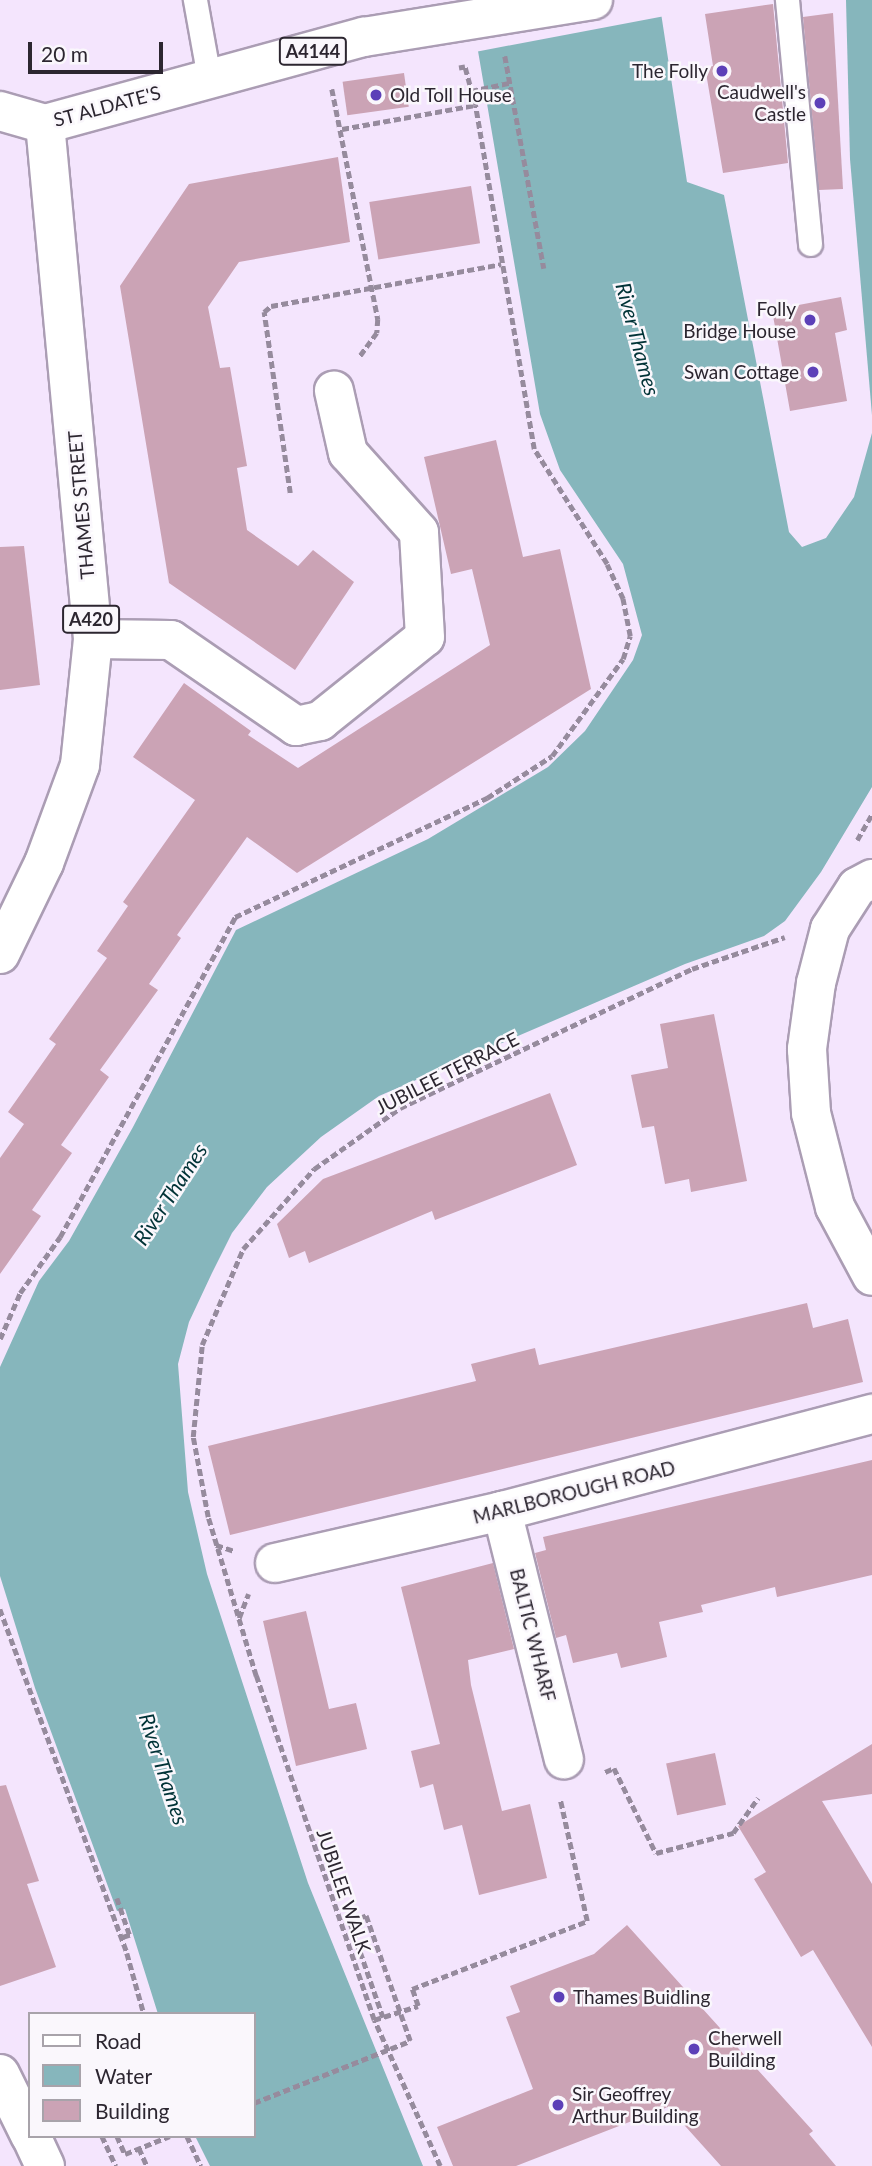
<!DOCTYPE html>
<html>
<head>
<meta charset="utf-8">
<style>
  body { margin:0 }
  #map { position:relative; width:872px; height:2166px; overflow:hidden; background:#f4e5fd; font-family:Lato,sans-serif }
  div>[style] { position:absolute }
  .water>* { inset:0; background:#86b6bc }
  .pier>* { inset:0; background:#f4e5fd }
  .building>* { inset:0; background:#cba3b5; transform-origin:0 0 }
  .path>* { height:4.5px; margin-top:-2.25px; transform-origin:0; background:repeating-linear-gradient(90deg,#968b9d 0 7px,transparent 0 10.5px) }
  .roads { filter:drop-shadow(2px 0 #ab9db4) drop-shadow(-2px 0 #ab9db4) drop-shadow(0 2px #ab9db4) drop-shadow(0 -2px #ab9db4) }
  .service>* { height:23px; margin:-11.5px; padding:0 11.5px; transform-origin:11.5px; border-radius:11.5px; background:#fff }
  .minor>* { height:38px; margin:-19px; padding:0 19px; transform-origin:19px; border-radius:19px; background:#fff }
  .tertiary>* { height:38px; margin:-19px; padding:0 19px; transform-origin:19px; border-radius:19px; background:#fff }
  .primary>* { height:38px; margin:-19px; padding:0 19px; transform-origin:19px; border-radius:19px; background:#fff }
  .path-bridge>* { height:4.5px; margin-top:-2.25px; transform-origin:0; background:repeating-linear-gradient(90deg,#968b9d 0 7px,transparent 0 10.5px) }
  .dots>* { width:19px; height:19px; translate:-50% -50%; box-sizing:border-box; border:4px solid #faf7fc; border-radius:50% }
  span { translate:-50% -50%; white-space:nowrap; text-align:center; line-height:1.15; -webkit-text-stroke:5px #faf7fc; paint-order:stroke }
  .shield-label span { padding:2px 5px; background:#faf7fc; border:2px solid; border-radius:5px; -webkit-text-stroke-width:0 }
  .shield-label { font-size:18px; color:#2c2630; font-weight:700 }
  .poi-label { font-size:19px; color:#2c2630 }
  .right { translate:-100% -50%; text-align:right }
  .left { translate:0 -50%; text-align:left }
  .street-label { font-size:19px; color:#2c2630 }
  .water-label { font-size:21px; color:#003236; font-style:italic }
  .legend { position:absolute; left:28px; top:2012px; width:228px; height:126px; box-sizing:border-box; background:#faf7fc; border:2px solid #a8a3aa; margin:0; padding:9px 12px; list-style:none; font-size:21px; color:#2c2630 }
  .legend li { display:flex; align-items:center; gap:14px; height:35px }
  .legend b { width:35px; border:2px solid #a8a3aa }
  .scale { position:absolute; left:28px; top:42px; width:135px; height:32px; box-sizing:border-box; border:4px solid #2c2630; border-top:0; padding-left:9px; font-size:21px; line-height:24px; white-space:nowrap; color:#2c2630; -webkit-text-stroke:5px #faf7fc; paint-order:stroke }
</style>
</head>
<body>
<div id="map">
  <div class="water">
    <i style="clip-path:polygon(659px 0,687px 182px,724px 195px,789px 532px,802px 547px,826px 538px,854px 497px,872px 433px,872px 787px,821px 872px,785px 921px,764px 936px,685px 964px,379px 1096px,321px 1137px,267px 1187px,232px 1233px,212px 1273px,189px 1322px,178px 1364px,188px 1492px,207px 1574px,308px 1883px,423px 2166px,210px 2166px,195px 2136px,254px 2136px,254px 2014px,158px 2014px,125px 1909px,117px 1911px,35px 1688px,0 1576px,0 1367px,39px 1281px,69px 1241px,133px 1127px,236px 930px,428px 839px,548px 767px,585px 731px,633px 660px,642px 635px,623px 564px,560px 470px,540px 414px,478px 51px)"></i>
    <i style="clip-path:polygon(846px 0,872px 0,872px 415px,850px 159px)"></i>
  </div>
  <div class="pier">
    <i style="clip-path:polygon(466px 0,663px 0,665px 16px,475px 52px)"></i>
  </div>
  <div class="building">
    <i style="clip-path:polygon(773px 4px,788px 163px,723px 173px,705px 67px,713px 66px,705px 14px)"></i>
    <i style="clip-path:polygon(833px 13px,843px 189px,819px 190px,803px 17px)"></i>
    <i style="left:404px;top:73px;width:34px;height:62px;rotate:82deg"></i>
    <i style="clip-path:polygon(338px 157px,350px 242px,239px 262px,208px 307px,220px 368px,230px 367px,247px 466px,237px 468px,247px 530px,298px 566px,313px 550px,354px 582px,295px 670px,169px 583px,120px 286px,189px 184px)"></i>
    <i style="left:471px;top:186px;width:58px;height:103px;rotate:81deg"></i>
    <i style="clip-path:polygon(841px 297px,847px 330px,835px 333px,847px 401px,790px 411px,772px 310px)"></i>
    <i style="clip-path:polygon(496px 440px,523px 557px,560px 549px,591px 689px,297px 873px,247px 837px,177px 935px,181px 938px,149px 984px,158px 990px,100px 1070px,109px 1077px,61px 1145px,72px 1153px,32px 1210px,41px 1216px,0 1274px,0 1158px,24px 1124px,8px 1112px,56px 1044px,49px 1039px,107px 958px,97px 951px,128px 906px,123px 902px,195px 800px,133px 757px,184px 683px,251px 731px,248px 735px,298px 768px,490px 645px,472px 569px,451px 574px,424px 457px)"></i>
    <i style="clip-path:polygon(24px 546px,40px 685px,0 690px,0 547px)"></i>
    <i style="clip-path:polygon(714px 1014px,747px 1181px,691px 1192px,689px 1179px,665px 1184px,654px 1126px,642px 1128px,631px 1075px,668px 1068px,660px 1024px)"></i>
    <i style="clip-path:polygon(550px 1093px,577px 1165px,435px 1220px,432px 1211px,309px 1263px,305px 1251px,289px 1258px,277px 1224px,323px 1179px)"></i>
    <i style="clip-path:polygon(807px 1303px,813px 1328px,848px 1319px,863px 1382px,230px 1535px,208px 1446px,476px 1381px,471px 1364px,535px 1348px,539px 1365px)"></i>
    <i style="clip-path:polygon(872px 1460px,872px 1575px,777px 1597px,775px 1587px,701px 1605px,703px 1612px,659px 1622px,667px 1657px,621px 1668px,617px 1653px,573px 1663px,566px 1635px,556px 1638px,535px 1553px,546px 1550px,543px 1537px)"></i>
    <i style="clip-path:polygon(493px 1563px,514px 1649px,468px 1660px,471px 1685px,502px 1811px,530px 1804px,547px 1878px,479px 1895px,462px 1825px,444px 1830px,433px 1784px,420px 1788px,411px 1751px,440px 1744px,401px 1587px)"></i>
    <i style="clip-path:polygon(306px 1611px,329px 1709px,356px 1703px,367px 1749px,296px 1766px,263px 1621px)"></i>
    <i style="clip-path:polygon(872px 1744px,872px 1794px,822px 1801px,872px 1884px,872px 2047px,813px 1950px,801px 1957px,754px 1879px,766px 1872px,738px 1826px)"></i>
    <i style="left:715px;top:1753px;width:53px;height:50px;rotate:78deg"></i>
    <i style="clip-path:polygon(6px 1785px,39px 1881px,27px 1884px,56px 1967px,0 1986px,0 1786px)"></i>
    <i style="clip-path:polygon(627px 1925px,813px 2131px,809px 2134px,836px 2166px,721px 2166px,668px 2107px,516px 2166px,453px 2166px,437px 2127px,533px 2089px,506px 2017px,520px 2012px,510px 1986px,594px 1954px)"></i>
  </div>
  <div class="path">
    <i style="left:505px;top:56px;width:216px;rotate:79.6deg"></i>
    <i style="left:332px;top:89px;width:235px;rotate:78.7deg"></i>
    <i style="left:378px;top:319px;width:14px;rotate:94deg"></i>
    <i style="left:377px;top:333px;width:29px;rotate:126deg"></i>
    <i style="left:471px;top:91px;width:39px;rotate:-12deg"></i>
    <i style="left:342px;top:129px;width:135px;rotate:-10.2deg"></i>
    <i style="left:290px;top:493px;width:183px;rotate:-98.2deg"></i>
    <i style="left:264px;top:312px;width:9px;rotate:-41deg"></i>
    <i style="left:271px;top:306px;width:234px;rotate:-10.3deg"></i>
    <i style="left:857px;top:840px;width:30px;rotate:-60deg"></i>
    <i style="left:0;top:1339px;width:50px;rotate:-66.5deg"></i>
    <i style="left:20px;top:1293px;width:69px;rotate:-54.5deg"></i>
    <i style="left:60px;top:1237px;width:365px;rotate:-61.3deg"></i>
    <i style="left:235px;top:917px;width:279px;rotate:-25.3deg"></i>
    <i style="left:487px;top:798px;width:77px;rotate:-32.9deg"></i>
    <i style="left:552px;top:756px;width:120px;rotate:-53.8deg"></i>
    <i style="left:623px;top:659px;width:24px;rotate:-73deg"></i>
    <i style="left:630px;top:636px;width:38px;rotate:-101deg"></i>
    <i style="left:623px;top:599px;width:38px;rotate:-115deg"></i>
    <i style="left:607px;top:564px;width:136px;rotate:-122.4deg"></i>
    <i style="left:534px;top:449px;width:349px;rotate:-99.7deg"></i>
    <i style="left:475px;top:105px;width:39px;rotate:-105deg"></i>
    <i style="left:465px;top:67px;width:6px;rotate:171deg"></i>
    <i style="left:216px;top:1545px;width:19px;rotate:18deg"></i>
    <i style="left:0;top:1609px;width:367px;rotate:69.7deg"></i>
    <i style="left:127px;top:1953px;width:63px;rotate:74.4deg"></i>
    <i style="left:239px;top:1618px;width:26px;rotate:-69deg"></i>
    <i style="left:605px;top:1772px;width:10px;rotate:-24deg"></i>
    <i style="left:614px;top:1768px;width:95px;rotate:63.7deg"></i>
    <i style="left:656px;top:1853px;width:80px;rotate:-14.6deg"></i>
    <i style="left:733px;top:1833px;width:43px;rotate:-54.5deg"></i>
    <i style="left:117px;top:1898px;width:39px;rotate:71deg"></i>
    <i style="left:130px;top:1935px;width:9px;rotate:162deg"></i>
    <i style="left:350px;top:1922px;width:101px;rotate:70.8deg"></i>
    <i style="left:374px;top:2020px;width:46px;rotate:-17.7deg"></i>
    <i style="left:418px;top:2006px;width:18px;rotate:-109deg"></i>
    <i style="left:412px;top:1989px;width:188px;rotate:-21.2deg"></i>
    <i style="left:587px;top:1921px;width:125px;rotate:-102.5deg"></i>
    <i style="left:102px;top:2136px;width:33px;rotate:65deg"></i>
    <i style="left:117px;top:2136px;width:20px;rotate:66deg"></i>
    <i style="left:125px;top:2154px;width:48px;rotate:-21.8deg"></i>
    <i style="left:187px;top:2136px;width:33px;rotate:65deg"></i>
    <i style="left:139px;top:2148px;width:20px;rotate:66deg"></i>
    <i style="left:440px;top:2166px;width:160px;rotate:-114.3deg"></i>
    <i style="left:374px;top:2020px;width:364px;rotate:-108.9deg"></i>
    <i style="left:256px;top:1676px;width:166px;rotate:-106.8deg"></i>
    <i style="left:208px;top:1517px;width:81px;rotate:-100.6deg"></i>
    <i style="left:193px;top:1437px;width:92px;rotate:-84.4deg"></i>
    <i style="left:202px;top:1345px;width:104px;rotate:-66.9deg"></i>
    <i style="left:243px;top:1249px;width:107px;rotate:-48.4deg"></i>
    <i style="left:314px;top:1169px;width:105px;rotate:-35.3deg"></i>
    <i style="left:400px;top:1108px;width:323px;rotate:-25.5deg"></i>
    <i style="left:692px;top:969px;width:98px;rotate:-19deg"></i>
  </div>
  <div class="roads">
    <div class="service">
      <i style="left:195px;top:0;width:79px;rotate:79.8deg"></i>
      <i style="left:787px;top:0;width:245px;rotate:84.6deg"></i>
    </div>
    <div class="minor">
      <i style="left:93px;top:639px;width:78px;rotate:0.7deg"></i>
      <i style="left:171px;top:640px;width:152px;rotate:34.5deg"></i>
      <i style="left:296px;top:726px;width:25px;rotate:-12deg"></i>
      <i style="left:320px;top:721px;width:134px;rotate:-38.7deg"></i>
      <i style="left:425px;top:637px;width:105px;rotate:-93.3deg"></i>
      <i style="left:419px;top:532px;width:106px;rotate:-131.9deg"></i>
      <i style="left:348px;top:453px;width:64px;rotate:-102.7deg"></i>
      <i style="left:872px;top:879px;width:17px;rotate:152deg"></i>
      <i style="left:857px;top:887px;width:50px;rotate:122.7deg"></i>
      <i style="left:830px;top:929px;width:56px;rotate:104.5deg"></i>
      <i style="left:816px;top:983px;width:67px;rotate:97.8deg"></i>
      <i style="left:807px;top:1049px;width:64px;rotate:86.4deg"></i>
      <i style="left:811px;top:1113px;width:97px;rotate:75.7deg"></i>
      <i style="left:835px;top:1207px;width:78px;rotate:61.8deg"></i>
      <i style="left:502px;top:1511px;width:256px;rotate:76deg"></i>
      <i style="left:275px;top:1563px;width:233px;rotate:-12.9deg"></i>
      <i style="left:502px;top:1511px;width:383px;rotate:-14.7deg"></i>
      <i style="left:0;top:2074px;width:68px;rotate:63.8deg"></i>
      <i style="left:31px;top:2136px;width:33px;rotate:65deg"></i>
    </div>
    <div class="tertiary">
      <i style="left:0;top:111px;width:47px;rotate:16.1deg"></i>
    </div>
    <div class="primary">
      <i style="left:0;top:954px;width:101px;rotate:-64.2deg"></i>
      <i style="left:44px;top:863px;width:104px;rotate:-69.8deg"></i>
      <i style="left:80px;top:765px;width:127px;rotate:-84.1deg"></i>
      <i style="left:93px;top:639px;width:517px;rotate:-95.32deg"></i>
      <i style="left:45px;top:124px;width:331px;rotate:-15.3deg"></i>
      <i style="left:364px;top:37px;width:232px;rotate:-9.2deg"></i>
    </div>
  </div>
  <div class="path-bridge">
    <i style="left:254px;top:2103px;width:168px;rotate:-21.7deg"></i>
    <i style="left:410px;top:2041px;width:133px;rotate:-109.4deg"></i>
    <i style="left:366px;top:1916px;width:17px;rotate:159deg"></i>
  </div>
  <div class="dots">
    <i style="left:722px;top:71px;background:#5c40b8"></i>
    <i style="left:376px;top:95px;background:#5c40b8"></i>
    <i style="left:820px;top:103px;background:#5c40b8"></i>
    <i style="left:810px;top:320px;background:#5c40b8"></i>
    <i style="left:813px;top:372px;background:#5c40b8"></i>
    <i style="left:559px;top:1997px;background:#5c40b8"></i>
    <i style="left:694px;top:2049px;background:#5c40b8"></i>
    <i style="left:558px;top:2105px;background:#5c40b8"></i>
  </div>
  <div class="shield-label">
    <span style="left:313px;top:51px">A4144</span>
    <span style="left:91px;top:619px">A420</span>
  </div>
  <div class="poi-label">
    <span class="right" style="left:708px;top:71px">The Folly</span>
    <span class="right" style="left:806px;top:103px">Caudwell's<br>Castle</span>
    <span class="left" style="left:390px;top:95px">Old Toll House</span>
    <span class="right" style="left:796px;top:320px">Folly<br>Bridge House</span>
    <span class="right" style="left:799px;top:372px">Swan Cottage</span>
    <span class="left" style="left:573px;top:1997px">Thames Buidling</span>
    <span class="left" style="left:708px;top:2049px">Cherwell<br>Building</span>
    <span class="left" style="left:572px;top:2105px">Sir Geoffrey<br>Arthur Building</span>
  </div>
  <div class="street-label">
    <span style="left:107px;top:106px;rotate:-15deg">ST ALDATE'S</span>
    <span style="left:81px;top:505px;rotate:-95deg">THAMES STREET</span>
    <span style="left:447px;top:1073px;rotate:-27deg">JUBILEE TERRACE</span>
    <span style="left:574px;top:1492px;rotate:-14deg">MARLBOROUGH ROAD</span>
    <span style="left:533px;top:1635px;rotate:76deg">BALTIC WHARF</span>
    <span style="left:344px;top:1891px;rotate:71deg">JUBILEE WALK</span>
  </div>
  <div class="water-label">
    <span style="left:638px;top:339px;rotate:75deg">River Thames</span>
    <span style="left:170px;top:1194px;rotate:-57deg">River Thames</span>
    <span style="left:164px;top:1769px;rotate:72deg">River Thames</span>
  </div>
  <ul class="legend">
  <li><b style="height:9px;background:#fff"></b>Road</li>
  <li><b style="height:19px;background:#86b6bc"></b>Water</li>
  <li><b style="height:19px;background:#cba3b5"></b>Building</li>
  </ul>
  <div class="scale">20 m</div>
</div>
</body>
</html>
